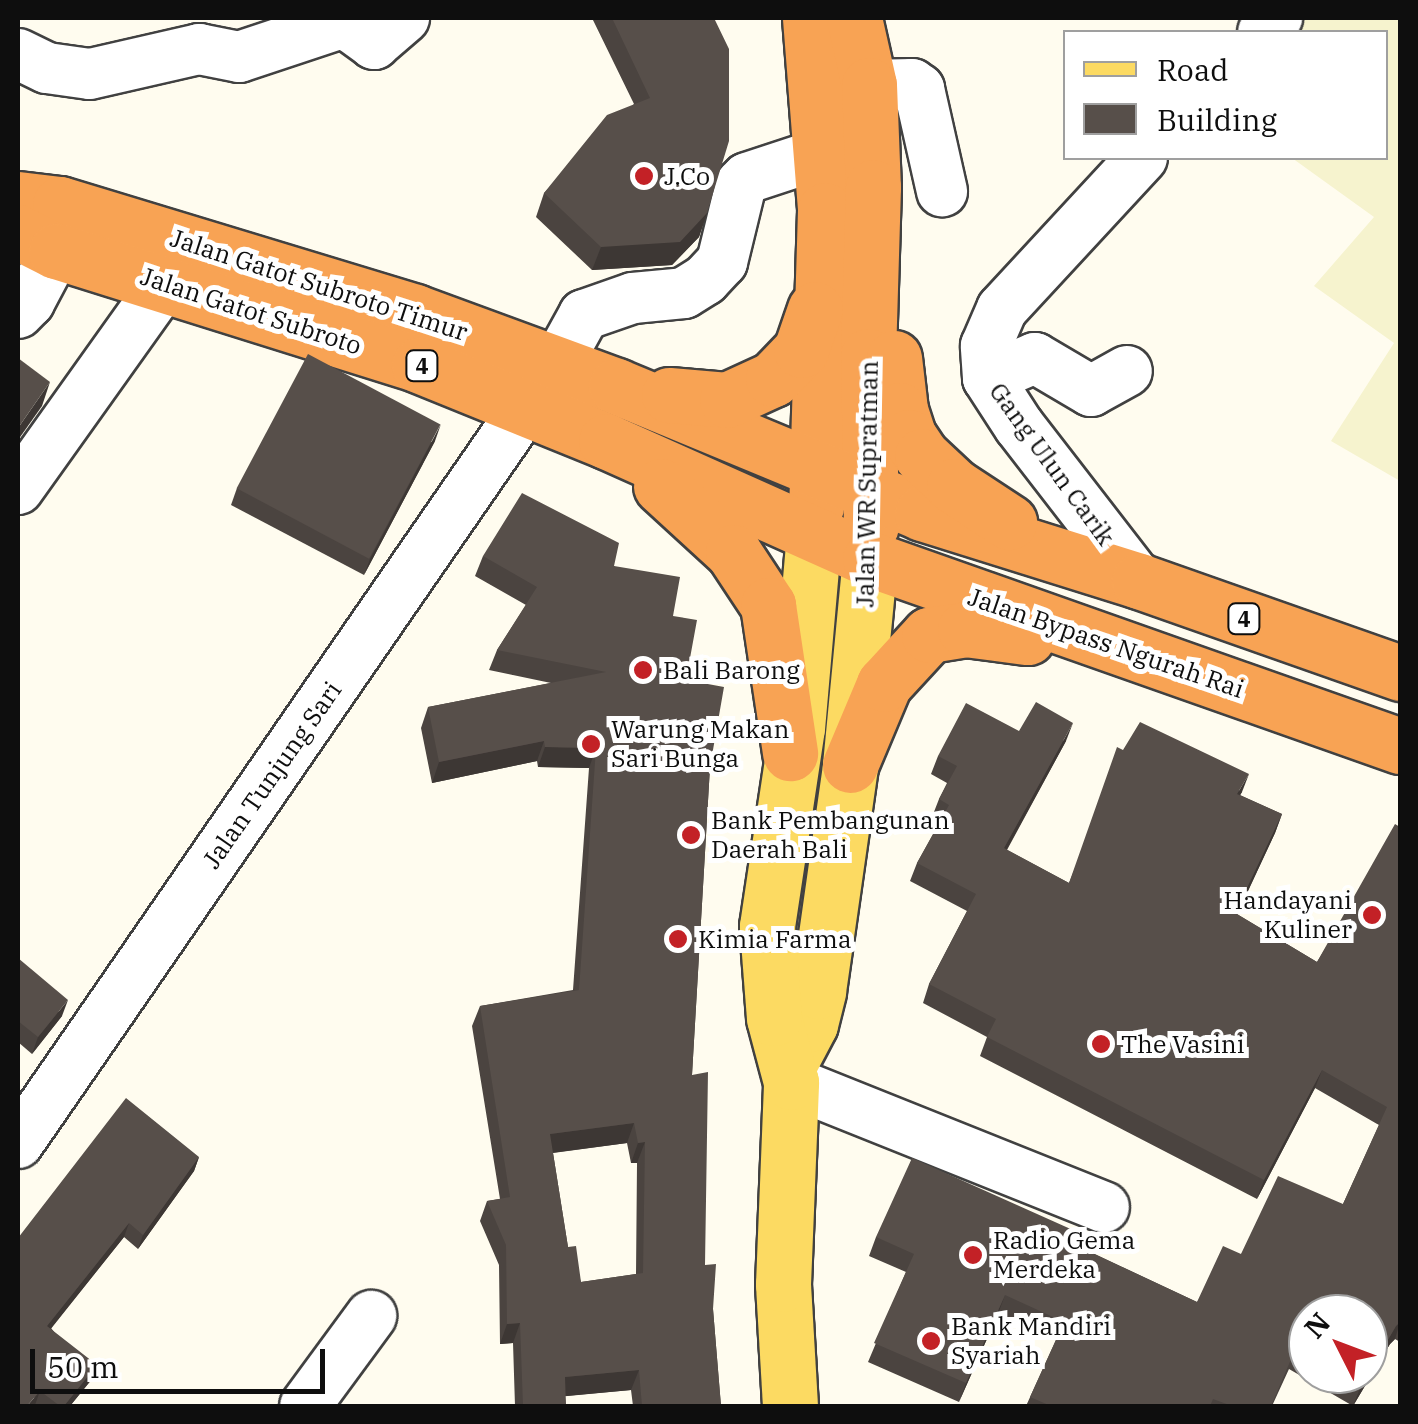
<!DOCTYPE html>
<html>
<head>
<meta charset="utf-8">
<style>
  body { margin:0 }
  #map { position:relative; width:1418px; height:1424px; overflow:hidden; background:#fffcef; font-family:"IBM Plex Serif",serif }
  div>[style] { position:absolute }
  .farmland>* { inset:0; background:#f6f3ce }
  .roads { filter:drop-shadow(2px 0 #414141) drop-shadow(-2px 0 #414141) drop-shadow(0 2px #414141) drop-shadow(0 -2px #414141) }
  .minor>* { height:50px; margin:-25px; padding:0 25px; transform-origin:25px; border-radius:25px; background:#fff }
  .major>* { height:55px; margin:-27.5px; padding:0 27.5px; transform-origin:27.5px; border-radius:27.5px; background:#fcda62 }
  .highway>* { height:55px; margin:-27.5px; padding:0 27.5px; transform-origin:27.5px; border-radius:27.5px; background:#f8a354 }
  .wall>* { inset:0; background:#4b4440 }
  .shaded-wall>* { inset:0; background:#3d3734 }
  .building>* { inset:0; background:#574f4a; transform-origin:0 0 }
  .dots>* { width:28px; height:28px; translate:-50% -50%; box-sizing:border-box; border:5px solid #fff; border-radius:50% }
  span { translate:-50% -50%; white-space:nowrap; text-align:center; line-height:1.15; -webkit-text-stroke:10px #fff; paint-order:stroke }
  .shield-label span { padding:2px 8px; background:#fff; border:2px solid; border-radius:8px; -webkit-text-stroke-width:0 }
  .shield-label { font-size:22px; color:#0e0e0e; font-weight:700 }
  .poi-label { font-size:25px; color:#0e0e0e }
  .left { translate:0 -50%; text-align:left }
  .right { translate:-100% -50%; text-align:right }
  .street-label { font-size:25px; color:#0e0e0e }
  .frame { position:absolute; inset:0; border:20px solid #0e0e0e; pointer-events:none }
  .legend { position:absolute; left:1063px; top:30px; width:325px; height:130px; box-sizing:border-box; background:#fff; border:2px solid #9f9f9f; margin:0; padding:12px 18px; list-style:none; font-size:30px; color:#0e0e0e }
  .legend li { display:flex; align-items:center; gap:20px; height:50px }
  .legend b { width:50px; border:2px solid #9f9f9f }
  .north { position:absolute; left:1288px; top:1294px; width:100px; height:100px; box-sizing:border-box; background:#fff; border:2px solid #9f9f9f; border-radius:50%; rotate:312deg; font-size:28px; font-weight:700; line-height:40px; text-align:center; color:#0e0e0e }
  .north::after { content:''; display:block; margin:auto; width:35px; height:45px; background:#c32126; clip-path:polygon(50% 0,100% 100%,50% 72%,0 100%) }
  .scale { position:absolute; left:30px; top:1349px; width:295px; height:45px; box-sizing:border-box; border:5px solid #0e0e0e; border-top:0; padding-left:12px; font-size:30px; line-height:35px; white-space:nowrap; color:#0e0e0e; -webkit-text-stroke:8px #fff; paint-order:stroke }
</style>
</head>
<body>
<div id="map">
  <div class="farmland">
    <i style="clip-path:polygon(1284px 18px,1400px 18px,1400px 481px,1331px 441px,1394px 343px,1314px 286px,1374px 217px,1292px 158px,1386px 158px,1386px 32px,1271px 32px)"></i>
  </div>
  <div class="roads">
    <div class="minor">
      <i style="left:1263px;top:32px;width:20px;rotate:-45deg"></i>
      <i style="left:18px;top:54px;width:32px;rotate:26deg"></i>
      <i style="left:47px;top:68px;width:43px;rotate:7.9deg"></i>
      <i style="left:90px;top:74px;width:112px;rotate:-12.9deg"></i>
      <i style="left:199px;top:49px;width:41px;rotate:11.3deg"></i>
      <i style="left:239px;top:57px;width:104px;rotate:-18.4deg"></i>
      <i style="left:338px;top:24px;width:13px;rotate:13deg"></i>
      <i style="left:351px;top:27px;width:29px;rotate:36deg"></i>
      <i style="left:374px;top:44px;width:40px;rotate:-41deg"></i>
      <i style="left:869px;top:85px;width:43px;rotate:-1.3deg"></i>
      <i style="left:912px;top:84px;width:9px;rotate:36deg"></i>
      <i style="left:919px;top:89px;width:105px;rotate:77.3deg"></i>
      <i style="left:18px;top:313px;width:16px;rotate:-45deg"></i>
      <i style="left:29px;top:302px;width:58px;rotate:-62.1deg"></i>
      <i style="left:557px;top:364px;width:56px;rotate:-61.1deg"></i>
      <i style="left:584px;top:315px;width:52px;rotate:-19.1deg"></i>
      <i style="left:633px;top:298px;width:51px;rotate:-5.6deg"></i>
      <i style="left:684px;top:293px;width:25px;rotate:-32deg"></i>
      <i style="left:705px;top:280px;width:25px;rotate:-47deg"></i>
      <i style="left:722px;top:262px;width:80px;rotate:-76.3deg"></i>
      <i style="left:741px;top:184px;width:8px;rotate:-45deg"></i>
      <i style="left:747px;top:178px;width:80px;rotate:-18.2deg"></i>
      <i style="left:988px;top:378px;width:51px;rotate:-23.1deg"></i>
      <i style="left:1035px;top:358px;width:65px;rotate:30.5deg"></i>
      <i style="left:1091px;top:391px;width:41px;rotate:-29.1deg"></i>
      <i style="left:18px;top:489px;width:253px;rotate:-54.5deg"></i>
      <i style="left:1139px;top:581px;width:196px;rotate:-127.7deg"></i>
      <i style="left:1019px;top:426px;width:57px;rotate:-122.9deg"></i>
      <i style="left:988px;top:378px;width:32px;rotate:-94deg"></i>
      <i style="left:986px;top:346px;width:40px;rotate:-66.6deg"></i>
      <i style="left:1002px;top:309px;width:206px;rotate:-47.2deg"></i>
      <i style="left:791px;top:1082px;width:337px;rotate:21.8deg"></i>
      <i style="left:18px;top:1143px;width:894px;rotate:-55.39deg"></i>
      <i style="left:305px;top:1406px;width:112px;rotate:-53.7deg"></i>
    </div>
    <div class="major">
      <i style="left:789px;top:1064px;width:45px;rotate:-62.3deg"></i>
      <i style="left:810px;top:1024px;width:34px;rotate:-76deg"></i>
      <i style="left:818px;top:991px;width:228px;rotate:-81.9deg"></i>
      <i style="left:850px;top:765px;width:207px;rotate:-84.5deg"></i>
      <i style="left:790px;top:1406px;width:122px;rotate:-93.3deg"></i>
      <i style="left:783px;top:1284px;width:202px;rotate:-87.7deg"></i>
      <i style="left:791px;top:1082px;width:66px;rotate:-104.9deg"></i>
      <i style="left:774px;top:1018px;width:92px;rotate:-94.4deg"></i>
      <i style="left:767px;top:926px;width:200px;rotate:-81.4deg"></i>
      <i style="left:797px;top:728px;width:195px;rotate:-85deg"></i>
    </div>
    <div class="highway">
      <i style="left:810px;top:18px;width:193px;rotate:85.5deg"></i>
      <i style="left:825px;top:210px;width:296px;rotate:91.7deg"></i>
      <i style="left:854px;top:18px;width:69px;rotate:77.4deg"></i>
      <i style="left:869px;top:85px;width:102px;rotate:87.8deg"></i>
      <i style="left:873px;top:187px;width:169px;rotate:91.7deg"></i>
      <i style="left:868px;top:356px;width:170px;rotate:89deg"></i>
      <i style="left:18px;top:199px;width:42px;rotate:6.8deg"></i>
      <i style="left:60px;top:204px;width:371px;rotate:16.9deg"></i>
      <i style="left:415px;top:312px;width:214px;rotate:20.2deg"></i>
      <i style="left:616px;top:386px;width:331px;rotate:22.5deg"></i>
      <i style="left:922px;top:513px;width:227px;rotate:17.4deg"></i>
      <i style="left:1139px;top:581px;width:277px;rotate:19.4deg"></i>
      <i style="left:18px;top:232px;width:42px;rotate:26.6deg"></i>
      <i style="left:56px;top:251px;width:380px;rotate:17.4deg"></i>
      <i style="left:419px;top:365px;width:202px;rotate:22.1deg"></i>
      <i style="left:606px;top:441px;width:289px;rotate:24.1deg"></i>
      <i style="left:870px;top:559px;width:562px;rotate:19.43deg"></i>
      <i style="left:894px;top:358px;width:52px;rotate:83.4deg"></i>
      <i style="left:900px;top:410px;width:28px;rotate:72deg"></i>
      <i style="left:909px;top:437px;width:23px;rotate:56deg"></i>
      <i style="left:922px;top:456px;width:44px;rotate:43.2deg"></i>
      <i style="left:954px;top:486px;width:66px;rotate:33.2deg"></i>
      <i style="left:669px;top:395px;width:58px;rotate:4.9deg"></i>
      <i style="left:727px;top:400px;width:51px;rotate:-24.5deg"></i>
      <i style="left:773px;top:379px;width:40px;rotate:-46deg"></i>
      <i style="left:801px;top:350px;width:43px;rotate:-71.1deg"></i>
      <i style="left:661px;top:486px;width:98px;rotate:42.5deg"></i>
      <i style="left:733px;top:552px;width:64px;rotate:56.6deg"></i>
      <i style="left:768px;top:605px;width:150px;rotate:81.5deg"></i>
      <i style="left:850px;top:765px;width:88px;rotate:-67.2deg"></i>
      <i style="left:884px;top:684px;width:67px;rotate:-47.4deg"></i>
      <i style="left:929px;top:635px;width:36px;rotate:-9deg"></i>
      <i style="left:965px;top:629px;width:63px;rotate:7.4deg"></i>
    </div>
  </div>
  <div class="wall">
    <i style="clip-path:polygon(592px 18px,714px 18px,707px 213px,699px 237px,672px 265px,592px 270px,536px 217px,544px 193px,634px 104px)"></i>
    <i style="clip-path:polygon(435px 441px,364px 575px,231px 505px,237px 488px)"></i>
    <i style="clip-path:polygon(evenodd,483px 556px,614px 566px,673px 616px,686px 680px,710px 767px,692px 1075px,705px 1265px,713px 1309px,721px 1406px,633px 1406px,631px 1390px,565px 1396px,566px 1406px,515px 1406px,513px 1343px,500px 1344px,499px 1265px,480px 1221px,487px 1201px,500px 1199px,472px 1026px,480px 1006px,573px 990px,589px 768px,538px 767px,537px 761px,432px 783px,421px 728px,428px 707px,551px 683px,489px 670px,497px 650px,526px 605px,475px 576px,483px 556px,627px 1143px,631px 1163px,637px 1163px,636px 1274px,581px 1282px,568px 1247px,553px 1153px,627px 1143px)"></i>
    <i style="clip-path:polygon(evenodd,1019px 731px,1066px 741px,1007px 850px,1069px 883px,1123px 750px,1242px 792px,1240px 795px,1282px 814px,1275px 833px,1237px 914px,1317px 962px,1400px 827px,1400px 1342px,1395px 1339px,1390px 1344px,1353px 1406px,1289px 1369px,1272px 1406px,1026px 1406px,1056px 1340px,998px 1314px,959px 1402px,868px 1362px,906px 1272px,869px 1256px,876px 1237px,1084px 1235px,1080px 1247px,1197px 1302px,1241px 1254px,1343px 1204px,1379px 1125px,1315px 1088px,1257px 1199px,980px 1056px,987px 1037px,923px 1003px,929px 984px,967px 911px,910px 881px,917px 863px,940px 822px,932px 817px,939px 799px,947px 783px,931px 774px,938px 756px,1019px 731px,1308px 1314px,1368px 1374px,1308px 1374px,1308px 1314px)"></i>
    <i style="clip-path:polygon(18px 958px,62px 1016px,32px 1054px,18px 1042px)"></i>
    <i style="clip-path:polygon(199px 1157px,194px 1171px,138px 1249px,124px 1237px,51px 1328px,92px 1379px,70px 1406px,37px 1406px,35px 1405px,18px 1238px)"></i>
  </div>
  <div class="shaded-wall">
    <i style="clip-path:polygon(707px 213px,699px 237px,672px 265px,592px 270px,601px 247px)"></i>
    <i style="clip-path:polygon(50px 382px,42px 406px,18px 440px,18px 428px)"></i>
    <i style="clip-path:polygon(441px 424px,435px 441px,364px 575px,370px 559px)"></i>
    <i style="clip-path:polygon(1073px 723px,1066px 741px,997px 867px,1004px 848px)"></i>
    <i style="clip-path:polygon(544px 741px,537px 761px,432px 783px,439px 762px)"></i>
    <i style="clip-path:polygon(545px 747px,596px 748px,589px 768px,538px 767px)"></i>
    <i style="clip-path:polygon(1249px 774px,1242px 792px,1230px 812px,1237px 794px)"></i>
    <i style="clip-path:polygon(1282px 814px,1275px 833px,1229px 932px,1235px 913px)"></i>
    <i style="clip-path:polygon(68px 1000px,62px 1016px,32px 1054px,38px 1037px)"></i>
    <i style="clip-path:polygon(1322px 1070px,1315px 1088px,1257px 1199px,1264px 1180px)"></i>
    <i style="clip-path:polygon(634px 1123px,627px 1143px,543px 1154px,550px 1134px)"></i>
    <i style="clip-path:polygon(645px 1142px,637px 1163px,631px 1163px,638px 1143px)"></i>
    <i style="clip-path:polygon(199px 1157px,194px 1171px,138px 1249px,143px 1235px)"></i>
    <i style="clip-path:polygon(129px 1223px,124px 1237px,42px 1340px,47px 1326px)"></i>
    <i style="clip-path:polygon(1005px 1295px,998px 1314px,959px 1402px,966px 1383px)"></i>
    <i style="clip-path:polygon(1400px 1322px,1395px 1339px,1390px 1344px,1353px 1406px,1360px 1388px,1396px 1326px)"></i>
    <i style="clip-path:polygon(520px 1323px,513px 1343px,500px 1344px,507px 1324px)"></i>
    <i style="clip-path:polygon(97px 1365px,92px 1379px,70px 1406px,64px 1406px)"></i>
    <i style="clip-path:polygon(639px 1370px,631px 1390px,557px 1397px,565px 1377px)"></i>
    <i style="clip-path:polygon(40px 1391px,35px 1405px,34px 1406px,27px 1406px)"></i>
  </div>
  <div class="building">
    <i style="clip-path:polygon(612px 18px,714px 18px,729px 49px,729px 141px,707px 213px,680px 242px,601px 247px,544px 193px,607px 115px,650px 98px)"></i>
    <i style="left:308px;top:354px;width:150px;height:152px;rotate:28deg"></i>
    <i style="clip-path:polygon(18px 358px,50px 382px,18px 428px)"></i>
    <i style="clip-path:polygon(evenodd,522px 493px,619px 543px,614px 566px,680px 577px,673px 616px,697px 620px,686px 680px,724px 687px,710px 767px,692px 1075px,708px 1072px,705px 1265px,716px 1264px,713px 1309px,721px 1406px,642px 1406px,639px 1370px,565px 1377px,566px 1406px,523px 1406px,520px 1323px,507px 1324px,506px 1245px,487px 1201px,510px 1197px,480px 1006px,579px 990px,596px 748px,545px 747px,544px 741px,439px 762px,428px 707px,606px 672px,497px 650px,537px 587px,483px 556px,522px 493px,634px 1123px,638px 1143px,645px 1142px,643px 1273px,581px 1282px,576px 1246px,568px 1247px,550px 1134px,634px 1123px)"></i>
    <i style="clip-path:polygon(1036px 702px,1073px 723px,1004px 848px,1069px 883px,1117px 747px,1123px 750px,1140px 722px,1249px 774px,1237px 794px,1282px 814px,1235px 913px,1317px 962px,1395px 824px,1400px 827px,1400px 1322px,1396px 1326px,1360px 1388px,1335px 1374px,1368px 1374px,1368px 1314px,1308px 1314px,1308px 1358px,1295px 1350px,1271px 1406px,1232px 1406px,1213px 1399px,1210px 1406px,1051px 1406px,1030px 1397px,1064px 1322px,1005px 1295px,966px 1383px,874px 1343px,914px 1254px,876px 1237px,912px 1158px,1084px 1235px,1079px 1247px,1197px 1302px,1223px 1246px,1241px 1254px,1278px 1176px,1343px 1204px,1387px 1107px,1322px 1070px,1264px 1180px,987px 1037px,996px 1019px,929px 984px,976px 894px,917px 863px,949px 805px,939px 799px,957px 766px,938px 756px,966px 703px,1019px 731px)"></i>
    <i style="clip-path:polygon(18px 958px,68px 1000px,38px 1037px,18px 1021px)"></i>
    <i style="clip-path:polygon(126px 1098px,199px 1157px,143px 1235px,129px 1223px,47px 1326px,97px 1365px,64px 1406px,60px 1406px,40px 1391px,27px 1406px,18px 1406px,18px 1238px)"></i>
  </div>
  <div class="dots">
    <i style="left:644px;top:176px;background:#c32126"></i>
    <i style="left:643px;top:670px;background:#c32126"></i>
    <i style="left:591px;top:744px;background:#c32126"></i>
    <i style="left:691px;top:835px;background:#c32126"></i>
    <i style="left:1372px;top:915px;background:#c32126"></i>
    <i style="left:678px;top:939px;background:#c32126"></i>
    <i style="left:1101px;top:1044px;background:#c32126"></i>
    <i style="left:973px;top:1255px;background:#c32126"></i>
    <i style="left:931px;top:1341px;background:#c32126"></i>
  </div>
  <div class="shield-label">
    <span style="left:422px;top:366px">4</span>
    <span style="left:1244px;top:619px">4</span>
  </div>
  <div class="poi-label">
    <span class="left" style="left:664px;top:176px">J.Co</span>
    <span class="left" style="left:663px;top:670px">Bali Barong</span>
    <span class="left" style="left:611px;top:744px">Warung Makan<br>Sari Bunga</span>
    <span class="left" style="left:711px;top:835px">Bank Pembangunan<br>Daerah Bali</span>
    <span class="right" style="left:1352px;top:915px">Handayani<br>Kuliner</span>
    <span class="left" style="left:698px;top:939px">Kimia Farma</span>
    <span class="left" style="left:1121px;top:1044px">The Vasini</span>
    <span class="left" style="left:993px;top:1255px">Radio Gema<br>Merdeka</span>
    <span class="left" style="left:951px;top:1341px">Bank Mandiri<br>Syariah</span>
  </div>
  <div class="street-label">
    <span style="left:319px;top:285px;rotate:18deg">Jalan Gatot Subroto Timur</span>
    <span style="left:251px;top:311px;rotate:18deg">Jalan Gatot Subroto</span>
    <span style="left:1052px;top:464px;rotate:54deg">Gang Ulun Carik</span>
    <span style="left:867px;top:484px;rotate:-89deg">Jalan WR Supratman</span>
    <span style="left:1106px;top:643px;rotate:19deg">Jalan Bypass Ngurah Rai</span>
    <span style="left:272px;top:775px;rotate:-55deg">Jalan Tunjung Sari</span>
  </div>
  <div class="frame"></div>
  <ul class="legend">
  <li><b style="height:12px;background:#fcda62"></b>Road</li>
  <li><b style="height:28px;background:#574f4a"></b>Building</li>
  </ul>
  <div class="north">N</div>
  <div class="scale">50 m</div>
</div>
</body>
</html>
